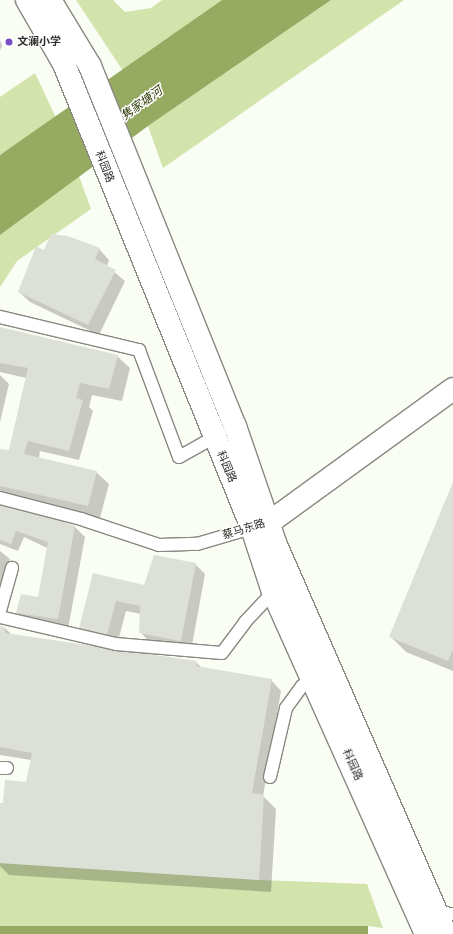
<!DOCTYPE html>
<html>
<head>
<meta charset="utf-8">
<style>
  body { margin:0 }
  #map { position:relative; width:453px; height:934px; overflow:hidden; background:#fafdf3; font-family:"Source Serif 4","Noto Sans SC",serif }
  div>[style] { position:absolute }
  .green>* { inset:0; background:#d2e3ab }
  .water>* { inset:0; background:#96ab61; transform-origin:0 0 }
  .shadow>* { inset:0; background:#0003 }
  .building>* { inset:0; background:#dde0d6 }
  .roads { filter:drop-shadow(1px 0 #878981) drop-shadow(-1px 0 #878981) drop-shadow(0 1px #878981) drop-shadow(0 -1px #878981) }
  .service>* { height:12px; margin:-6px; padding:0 6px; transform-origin:6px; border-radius:6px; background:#fff }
  .minor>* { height:22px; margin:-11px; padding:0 11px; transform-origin:11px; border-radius:11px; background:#fff }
  .tertiary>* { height:22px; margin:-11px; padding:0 11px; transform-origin:11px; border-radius:11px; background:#fff }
  .dots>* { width:11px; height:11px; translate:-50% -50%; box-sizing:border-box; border:2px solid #fff; border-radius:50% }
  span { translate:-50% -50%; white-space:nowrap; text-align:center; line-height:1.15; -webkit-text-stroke:3px #fff; paint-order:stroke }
  .poi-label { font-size:11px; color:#2c2d29; font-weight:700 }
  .left { translate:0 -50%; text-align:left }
  .street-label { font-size:11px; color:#2c2d29 }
  .water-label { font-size:12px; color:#2c3800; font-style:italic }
</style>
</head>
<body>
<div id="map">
  <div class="green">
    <i style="clip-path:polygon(76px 0,113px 0,125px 12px,151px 8px,162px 0,222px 0,123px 71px)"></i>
    <i style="clip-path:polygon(331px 0,404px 0,163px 168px,148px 126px)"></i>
    <i style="clip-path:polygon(35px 73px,56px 118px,0 155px,0 97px)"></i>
    <i style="clip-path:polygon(79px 176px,91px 209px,17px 261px,0 287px,0 235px)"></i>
    <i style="clip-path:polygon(0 863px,259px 880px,367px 884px,383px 928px,368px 926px,0 926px)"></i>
  </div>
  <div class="water">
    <i style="clip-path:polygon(222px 0,331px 0,148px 126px,0 235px,0 155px)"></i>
    <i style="left:0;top:926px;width:368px;height:8px"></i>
  </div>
  <div class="shadow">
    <i style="clip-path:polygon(0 40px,2px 46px,0 50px)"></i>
    <i style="clip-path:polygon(99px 249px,109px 260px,107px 266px,125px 281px,99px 335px,30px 302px,19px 292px,45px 251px)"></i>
    <i style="clip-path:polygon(0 328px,117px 356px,130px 368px,122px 401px,92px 395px,89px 407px,93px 411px,79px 460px,40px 451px,39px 458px,96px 472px,109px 484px,100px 518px,0 495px,0 450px,9px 452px,26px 378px,0 372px)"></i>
    <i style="clip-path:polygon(0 375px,9px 384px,0 422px)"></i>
    <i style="clip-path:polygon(453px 485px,453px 671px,406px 652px,391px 637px)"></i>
    <i style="clip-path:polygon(0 500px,75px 527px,85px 537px,68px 629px,27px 623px,17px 613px,39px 598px,47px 548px,24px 537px,18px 551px,0 544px)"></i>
    <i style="clip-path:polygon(0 551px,10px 559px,0 587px)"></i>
    <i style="clip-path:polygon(195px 564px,205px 574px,191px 651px,151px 643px,140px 632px,141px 614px,126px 611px,117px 645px,91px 638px,80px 628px,93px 575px,144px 586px)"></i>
    <i style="clip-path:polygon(0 627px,5px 628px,12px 635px,196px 662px,202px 668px,271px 680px,281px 691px,263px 796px,276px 809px,271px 892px,9px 875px,0 866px,0 804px,4px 804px,26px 783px,31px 760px,0 755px)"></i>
  </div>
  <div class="building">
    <i style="clip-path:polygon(51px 234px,68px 236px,100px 248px,95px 259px,116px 270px,88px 325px,18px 292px,36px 246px,44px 250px)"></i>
    <i style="clip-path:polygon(0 327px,118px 355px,109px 389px,80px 383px,76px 398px,83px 400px,69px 451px,28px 441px,24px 454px,97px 471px,88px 506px,0 486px,0 449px,9px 450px,28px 368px,0 363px)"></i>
    <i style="clip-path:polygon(453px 482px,453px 649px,448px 661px,389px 637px)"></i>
    <i style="clip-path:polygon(0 499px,75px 526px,58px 619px,16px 613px,21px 594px,38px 597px,48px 542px,16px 531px,11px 544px,0 540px)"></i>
    <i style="clip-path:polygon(154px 555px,196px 563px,181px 641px,139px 633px,140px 606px,116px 601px,107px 635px,79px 628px,93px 573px,144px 585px)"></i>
    <i style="clip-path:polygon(0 626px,5px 627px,5px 633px,197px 661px,196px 666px,272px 679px,252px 793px,264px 795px,259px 880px,0 863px,0 803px,3px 803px,5px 780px,26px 782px,32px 753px,0 747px)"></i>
  </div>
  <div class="roads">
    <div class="service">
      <i style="left:0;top:317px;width:143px;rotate:13.4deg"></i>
      <i style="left:139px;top:350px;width:114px;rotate:69.5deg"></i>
      <i style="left:179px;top:457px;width:47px;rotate:-29.3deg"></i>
      <i style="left:0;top:498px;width:84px;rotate:14.5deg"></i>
      <i style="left:81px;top:519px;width:82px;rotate:18.4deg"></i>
      <i style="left:159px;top:545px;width:38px;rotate:-2deg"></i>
      <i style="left:197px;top:544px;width:57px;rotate:-16.2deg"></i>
      <i style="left:0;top:611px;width:45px;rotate:-74.4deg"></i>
      <i style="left:0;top:617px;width:119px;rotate:13.1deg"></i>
      <i style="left:116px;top:644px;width:106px;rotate:4.9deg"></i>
      <i style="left:222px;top:653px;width:39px;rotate:-53deg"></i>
      <i style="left:245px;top:622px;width:44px;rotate:-46.8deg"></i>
      <i style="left:0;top:768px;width:7px"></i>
      <i style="left:270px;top:777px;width:71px;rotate:-76.9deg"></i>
      <i style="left:286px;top:708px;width:27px;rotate:-54deg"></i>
      <i style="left:302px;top:686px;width:17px;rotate:-28deg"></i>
      <i style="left:436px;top:912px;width:17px;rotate:7deg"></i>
    </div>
    <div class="minor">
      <i style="left:252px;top:528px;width:19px;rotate:-18deg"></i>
      <i style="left:270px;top:522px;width:226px;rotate:-36deg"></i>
    </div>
    <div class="tertiary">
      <i style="left:27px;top:0;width:74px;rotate:60deg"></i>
      <i style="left:64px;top:64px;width:501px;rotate:67.94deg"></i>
      <i style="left:252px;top:528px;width:67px;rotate:71.8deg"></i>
      <i style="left:273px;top:592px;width:375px;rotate:65.9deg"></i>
      <i style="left:50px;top:0;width:77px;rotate:58.8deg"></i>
      <i style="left:90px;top:66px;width:388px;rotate:68.1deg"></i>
      <i style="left:235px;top:426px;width:126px;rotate:71deg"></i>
      <i style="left:276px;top:545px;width:425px;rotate:66.4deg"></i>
    </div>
  </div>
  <div class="dots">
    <i style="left:9px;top:42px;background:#784ec7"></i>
  </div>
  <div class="poi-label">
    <span class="left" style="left:17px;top:42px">文澜小学</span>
  </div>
  <div class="street-label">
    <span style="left:104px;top:167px;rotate:69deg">科园路</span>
    <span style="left:226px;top:467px;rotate:67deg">科园路</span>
    <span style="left:244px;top:530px;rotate:-17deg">蔡马东路</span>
    <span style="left:352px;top:765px;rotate:66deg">科园路</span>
  </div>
  <div class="water-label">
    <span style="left:142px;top:104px;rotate:-36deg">隽家塘河</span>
  </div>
</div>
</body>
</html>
